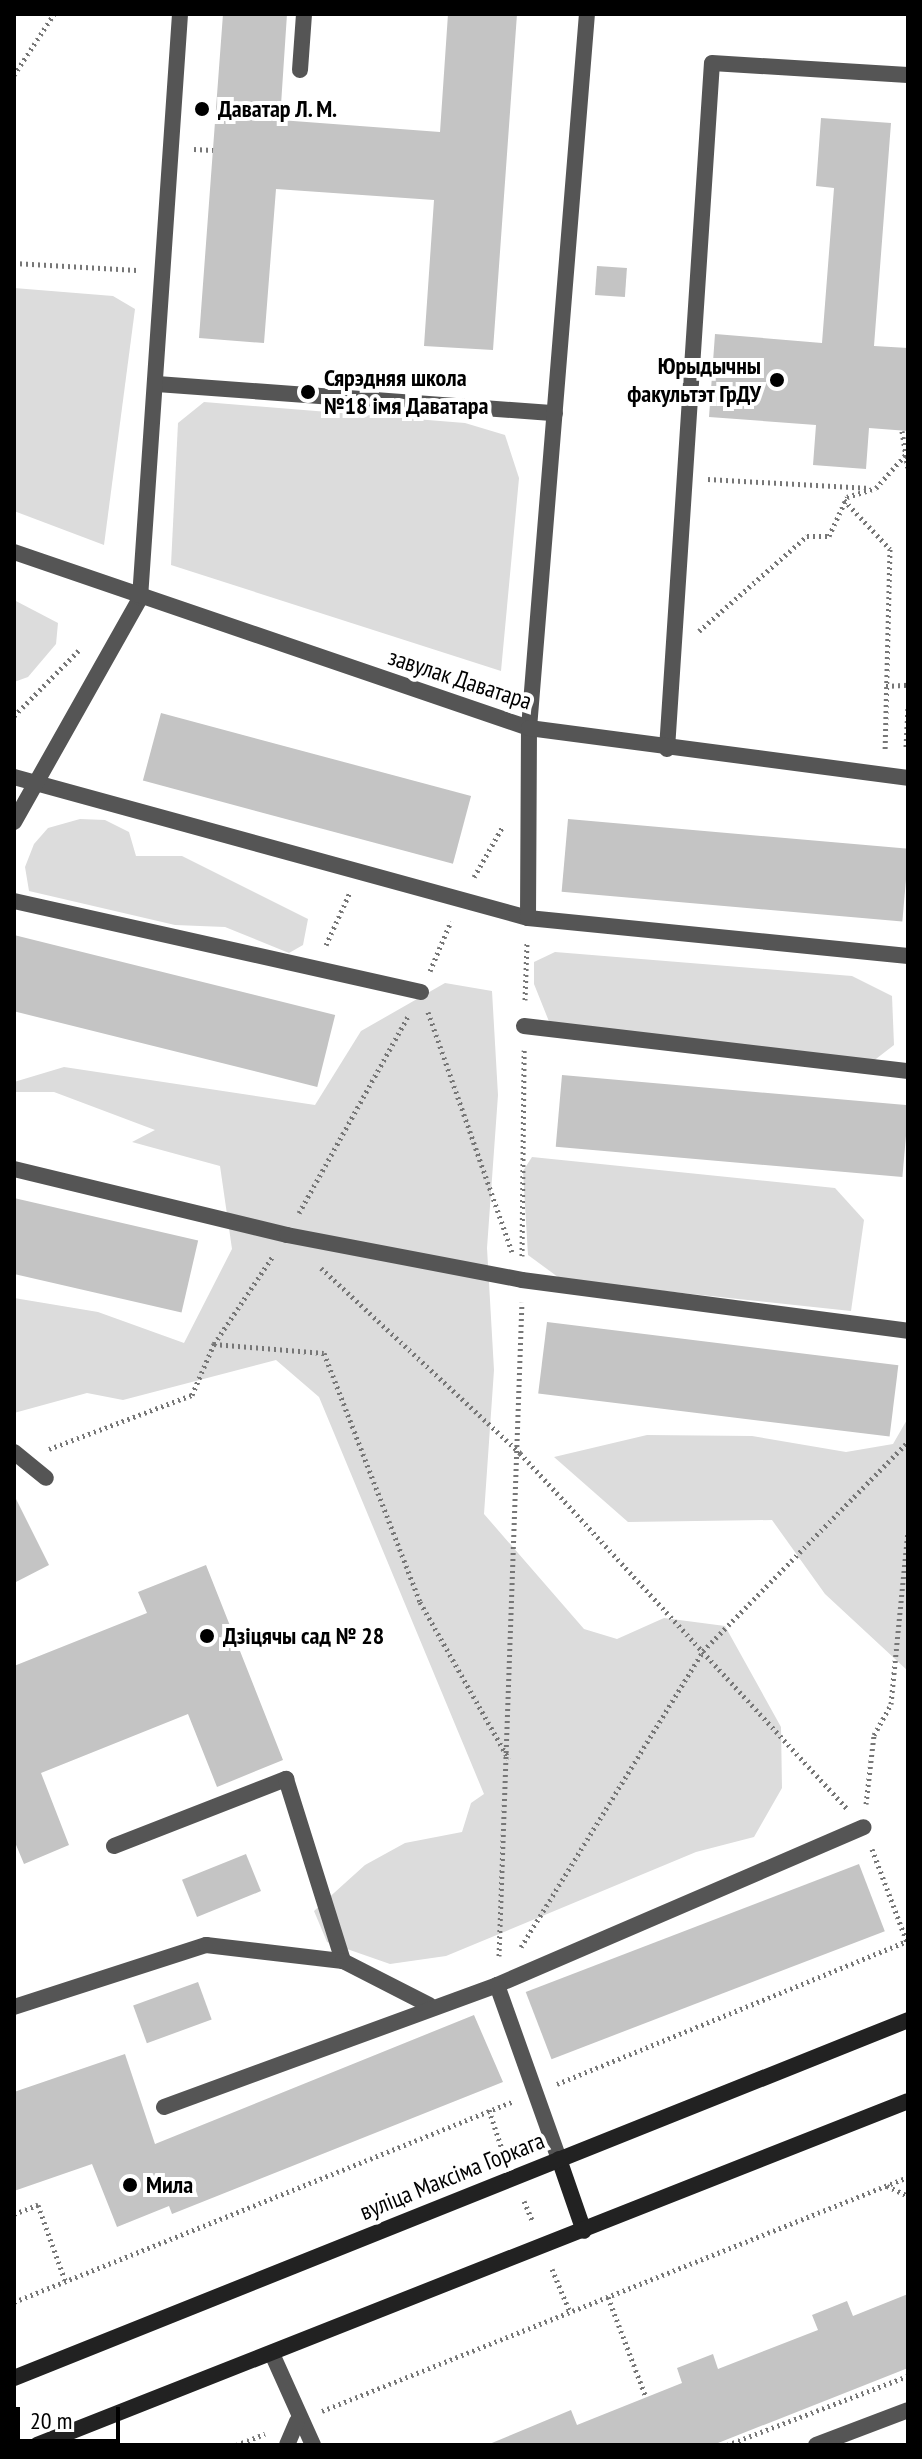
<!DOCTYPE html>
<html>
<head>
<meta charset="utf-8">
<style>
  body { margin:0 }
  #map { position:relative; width:922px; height:2459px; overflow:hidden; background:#fff; font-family:"PT Sans Narrow",sans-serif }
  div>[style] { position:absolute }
  .green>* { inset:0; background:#dcdcdc }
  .building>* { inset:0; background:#c4c4c4; transform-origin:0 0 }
  .path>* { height:5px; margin-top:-2.5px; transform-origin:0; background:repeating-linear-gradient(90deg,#777 0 2px,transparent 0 6px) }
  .lane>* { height:16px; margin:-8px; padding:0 8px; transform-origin:8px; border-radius:8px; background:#555 }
  .street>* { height:16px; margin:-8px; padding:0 8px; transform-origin:8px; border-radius:8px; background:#555 }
  .secondary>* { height:16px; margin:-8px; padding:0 8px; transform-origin:8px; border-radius:8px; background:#222 }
  .dots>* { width:22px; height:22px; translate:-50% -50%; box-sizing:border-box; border:4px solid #fff; border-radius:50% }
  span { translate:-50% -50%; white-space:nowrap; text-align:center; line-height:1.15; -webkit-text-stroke:8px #fff; paint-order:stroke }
  .poi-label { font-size:24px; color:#000; font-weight:700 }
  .left { translate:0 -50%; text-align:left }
  .right { translate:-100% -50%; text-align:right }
  .street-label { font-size:24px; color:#000 }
  .frame { position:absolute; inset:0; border:16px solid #000; pointer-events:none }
  .scale { position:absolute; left:16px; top:2407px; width:104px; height:36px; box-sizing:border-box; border:4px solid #000; border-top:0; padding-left:10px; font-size:24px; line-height:28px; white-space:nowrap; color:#000; -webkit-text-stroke:6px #fff; paint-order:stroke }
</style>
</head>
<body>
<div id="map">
  <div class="green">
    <i style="clip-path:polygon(14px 288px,113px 296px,135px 309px,104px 545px,14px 511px)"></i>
    <i style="clip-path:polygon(204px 402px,465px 423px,505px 435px,519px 478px,501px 671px,171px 565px,178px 423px)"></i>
    <i style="clip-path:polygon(14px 600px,58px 623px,56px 644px,28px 677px,14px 682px)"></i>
    <i style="clip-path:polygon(80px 819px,105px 820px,129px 832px,136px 856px,182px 856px,308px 919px,303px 945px,289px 953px,225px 927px,175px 925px,29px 891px,25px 867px,34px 844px,48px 828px)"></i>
    <i style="clip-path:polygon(555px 952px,852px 976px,892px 996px,894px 1045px,872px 1062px,550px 1024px,534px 984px,534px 962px)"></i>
    <i style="clip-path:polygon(445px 983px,492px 991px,498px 1095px,487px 1248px,494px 1370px,484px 1514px,584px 1629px,617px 1639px,664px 1618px,725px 1626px,781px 1727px,782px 1788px,754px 1837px,696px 1852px,446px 1956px,390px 1964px,327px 1942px,314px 1911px,365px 1865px,405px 1843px,462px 1832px,471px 1803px,484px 1794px,319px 1397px,276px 1360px,123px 1400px,87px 1393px,14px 1413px,14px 1298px,98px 1312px,184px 1343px,232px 1249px,220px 1166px,132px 1142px,155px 1130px,54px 1092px,14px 1092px,14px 1082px,64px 1067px,315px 1105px,361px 1031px)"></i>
    <i style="clip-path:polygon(532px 1157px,835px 1188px,864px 1220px,851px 1311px,562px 1280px,528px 1255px,523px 1171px)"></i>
    <i style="clip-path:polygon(908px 1377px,908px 1671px,825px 1594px,772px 1520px,628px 1522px,554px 1457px,647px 1435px,752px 1436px,846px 1452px,893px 1444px,908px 1418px)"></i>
  </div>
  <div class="building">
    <i style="clip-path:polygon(223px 14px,287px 14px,280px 120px,440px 132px,448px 14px,517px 14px,493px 350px,424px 346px,434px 200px,276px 189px,264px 343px,199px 338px)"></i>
    <i style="clip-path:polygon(821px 118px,891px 123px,874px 346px,908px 348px,908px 431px,869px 428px,866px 469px,813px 465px,816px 425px,709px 417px,715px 334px,822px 343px,834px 188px,816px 186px)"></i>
    <i style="left:597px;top:266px;width:30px;height:29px;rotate:4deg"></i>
    <i style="left:161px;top:713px;width:321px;height:70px;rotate:15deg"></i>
    <i style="left:568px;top:819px;width:342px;height:73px;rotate:5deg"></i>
    <i style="left:14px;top:935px;width:331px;height:74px;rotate:14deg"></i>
    <i style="left:562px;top:1075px;width:348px;height:72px;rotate:5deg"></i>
    <i style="left:14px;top:1198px;width:189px;height:74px;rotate:13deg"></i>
    <i style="left:547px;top:1322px;width:354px;height:72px;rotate:7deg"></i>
    <i style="clip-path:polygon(14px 1495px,49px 1565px,14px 1583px)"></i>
    <i style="clip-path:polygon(206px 1565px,283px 1760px,217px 1787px,188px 1714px,41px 1773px,69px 1845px,24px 1864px,14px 1840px,14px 1666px,147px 1613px,138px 1592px)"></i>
    <i style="left:246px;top:1854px;width:40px;height:69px;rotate:68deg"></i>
    <i style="left:859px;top:1864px;width:72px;height:357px;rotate:69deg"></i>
    <i style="left:198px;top:1982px;width:40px;height:69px;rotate:70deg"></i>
    <i style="clip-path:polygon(474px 2015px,503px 2082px,172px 2214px,169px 2206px,117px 2227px,92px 2164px,14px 2191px,14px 2092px,125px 2054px,155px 2144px)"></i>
    <i style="clip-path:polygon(908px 2294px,908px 2368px,713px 2445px,487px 2445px,571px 2410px,577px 2425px,682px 2383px,677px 2368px,713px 2354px,718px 2369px,818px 2330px,812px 2315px,847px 2301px,853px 2316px)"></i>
  </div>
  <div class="path">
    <i style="left:14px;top:75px;width:73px;rotate:-56.7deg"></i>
    <i style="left:194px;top:149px;width:19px;rotate:3deg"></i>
    <i style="left:14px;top:263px;width:123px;rotate:3.3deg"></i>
    <i style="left:902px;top:431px;width:37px;rotate:81deg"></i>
    <i style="left:708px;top:479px;width:162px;rotate:3.2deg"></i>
    <i style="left:844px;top:500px;width:67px;rotate:46.8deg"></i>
    <i style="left:890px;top:549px;width:200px;rotate:91.4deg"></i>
    <i style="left:699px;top:631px;width:144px;rotate:-41.3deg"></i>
    <i style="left:807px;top:536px;width:22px"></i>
    <i style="left:829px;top:536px;width:43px;rotate:-65.2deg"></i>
    <i style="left:847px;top:497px;width:30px;rotate:-17deg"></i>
    <i style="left:876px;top:488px;width:48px;rotate:-48.4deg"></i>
    <i style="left:886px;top:686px;width:22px;rotate:-3deg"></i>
    <i style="left:14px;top:716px;width:93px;rotate:-45.4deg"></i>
    <i style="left:906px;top:747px;width:41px;rotate:-87.2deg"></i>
    <i style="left:474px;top:877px;width:59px;rotate:-60.4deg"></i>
    <i style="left:326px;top:945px;width:58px;rotate:-65.6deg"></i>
    <i style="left:430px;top:971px;width:54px;rotate:-67.2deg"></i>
    <i style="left:525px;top:1000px;width:58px;rotate:-88deg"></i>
    <i style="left:428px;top:1012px;width:254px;rotate:70.7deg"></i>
    <i style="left:299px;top:1213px;width:225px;rotate:-61deg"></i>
    <i style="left:522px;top:1256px;width:206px;rotate:-89.4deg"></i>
    <i style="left:321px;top:1268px;width:272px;rotate:42.9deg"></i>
    <i style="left:520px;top:1453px;width:483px;rotate:47.4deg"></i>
    <i style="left:214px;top:1344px;width:110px;rotate:4.7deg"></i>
    <i style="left:324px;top:1353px;width:267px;rotate:68.9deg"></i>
    <i style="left:420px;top:1602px;width:180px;rotate:60.5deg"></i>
    <i style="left:49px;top:1449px;width:153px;rotate:-20.7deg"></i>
    <i style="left:192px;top:1395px;width:56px;rotate:-66.7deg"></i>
    <i style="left:214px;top:1344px;width:106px;rotate:-56.2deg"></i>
    <i style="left:866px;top:1804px;width:69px;rotate:-83.4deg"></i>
    <i style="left:874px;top:1735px;width:35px;rotate:-61deg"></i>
    <i style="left:891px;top:1704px;width:174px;rotate:-84.4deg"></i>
    <i style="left:872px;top:1849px;width:99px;rotate:69.4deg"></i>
    <i style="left:521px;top:1947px;width:347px;rotate:-58.4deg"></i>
    <i style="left:703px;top:1651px;width:293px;rotate:-45.6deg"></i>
    <i style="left:499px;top:1956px;width:654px;rotate:-87.99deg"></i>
    <i style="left:557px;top:2084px;width:378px;rotate:-22.2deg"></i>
    <i style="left:489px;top:2110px;width:47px;rotate:71.6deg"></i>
    <i style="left:887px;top:2186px;width:23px;rotate:25deg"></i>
    <i style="left:524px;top:2201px;width:21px;rotate:67deg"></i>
    <i style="left:14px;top:2214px;width:26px;rotate:-21deg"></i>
    <i style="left:38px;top:2205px;width:83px;rotate:70.3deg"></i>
    <i style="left:552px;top:2269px;width:47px;rotate:67.3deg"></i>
    <i style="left:608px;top:2297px;width:107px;rotate:69.2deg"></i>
    <i style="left:14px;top:2302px;width:539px;rotate:-21.9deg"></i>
    <i style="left:322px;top:2411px;width:631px;rotate:-21.77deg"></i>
    <i style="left:236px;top:2445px;width:31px;rotate:-21deg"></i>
    <i style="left:727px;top:2445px;width:194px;rotate:-20.9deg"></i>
  </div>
  <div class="lane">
    <i style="left:300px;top:70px;width:56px;rotate:-85.9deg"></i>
    <i style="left:157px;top:384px;width:399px;rotate:4.2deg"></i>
    <i style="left:667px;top:749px;width:687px;rotate:-86.25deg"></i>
    <i style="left:712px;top:63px;width:196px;rotate:3.5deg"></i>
    <i style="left:14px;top:777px;width:533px;rotate:15.34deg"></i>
    <i style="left:528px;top:918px;width:382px;rotate:5.7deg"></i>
    <i style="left:14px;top:822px;width:257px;rotate:-60.6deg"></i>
    <i style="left:140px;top:598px;width:585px;rotate:-86.08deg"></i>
    <i style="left:14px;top:901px;width:417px;rotate:12.6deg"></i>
    <i style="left:528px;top:918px;width:190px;rotate:-89.7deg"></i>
    <i style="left:529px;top:728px;width:716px;rotate:-85.36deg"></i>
    <i style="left:524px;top:1026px;width:387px;rotate:6.7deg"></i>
    <i style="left:14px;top:1169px;width:281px;rotate:13.6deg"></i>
    <i style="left:287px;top:1235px;width:239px;rotate:10.8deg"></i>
    <i style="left:522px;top:1280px;width:389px;rotate:7.5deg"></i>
    <i style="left:14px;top:1452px;width:41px;rotate:39.1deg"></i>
    <i style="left:114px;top:1846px;width:185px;rotate:-21.3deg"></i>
    <i style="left:286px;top:1779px;width:191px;rotate:72.6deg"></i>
    <i style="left:497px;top:1985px;width:399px;rotate:-23.3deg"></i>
    <i style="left:14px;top:2007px;width:202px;rotate:-17.9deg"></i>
    <i style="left:206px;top:1945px;width:138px;rotate:6.7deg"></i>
    <i style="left:343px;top:1961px;width:97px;rotate:27.1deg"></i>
    <i style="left:164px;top:2107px;width:355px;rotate:-20.1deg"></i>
    <i style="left:497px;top:1985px;width:185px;rotate:70.4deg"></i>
    <i style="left:273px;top:2356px;width:98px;rotate:65.8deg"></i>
    <i style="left:287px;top:2445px;width:26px;rotate:-67deg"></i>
    <i style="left:816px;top:2445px;width:98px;rotate:-20.8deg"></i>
  </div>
  <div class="street">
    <i style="left:14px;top:552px;width:544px;rotate:18.87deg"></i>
    <i style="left:529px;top:728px;width:382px;rotate:7.5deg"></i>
  </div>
  <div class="secondary">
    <i style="left:559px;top:2159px;width:76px;rotate:70.9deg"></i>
    <i style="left:14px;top:2378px;width:963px;rotate:-21.82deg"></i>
    <i style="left:37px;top:2445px;width:936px;rotate:-21.55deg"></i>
  </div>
  <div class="dots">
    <i style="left:202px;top:109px;background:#000"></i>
    <i style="left:777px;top:380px;background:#000"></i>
    <i style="left:308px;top:392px;background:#000"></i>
    <i style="left:207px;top:1636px;background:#000"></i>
    <i style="left:130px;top:2185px;background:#000"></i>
  </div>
  <div class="poi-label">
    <span class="left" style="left:218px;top:109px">Даватар Л. М.</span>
    <span class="right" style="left:761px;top:380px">Юрыдычны<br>факультэт ГрДУ</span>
    <span class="left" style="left:324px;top:392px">Сярэдняя школа<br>№18 імя Даватара</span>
    <span class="left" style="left:223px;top:1636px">Дзіцячы сад № 28</span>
    <span class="left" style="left:146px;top:2185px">Мила</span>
  </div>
  <div class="street-label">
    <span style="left:460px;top:679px;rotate:18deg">завулак Даватара</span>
    <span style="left:452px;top:2176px;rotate:-22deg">вуліца Максіма Горкага</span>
  </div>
  <div class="frame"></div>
  <div class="scale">20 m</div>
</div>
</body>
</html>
